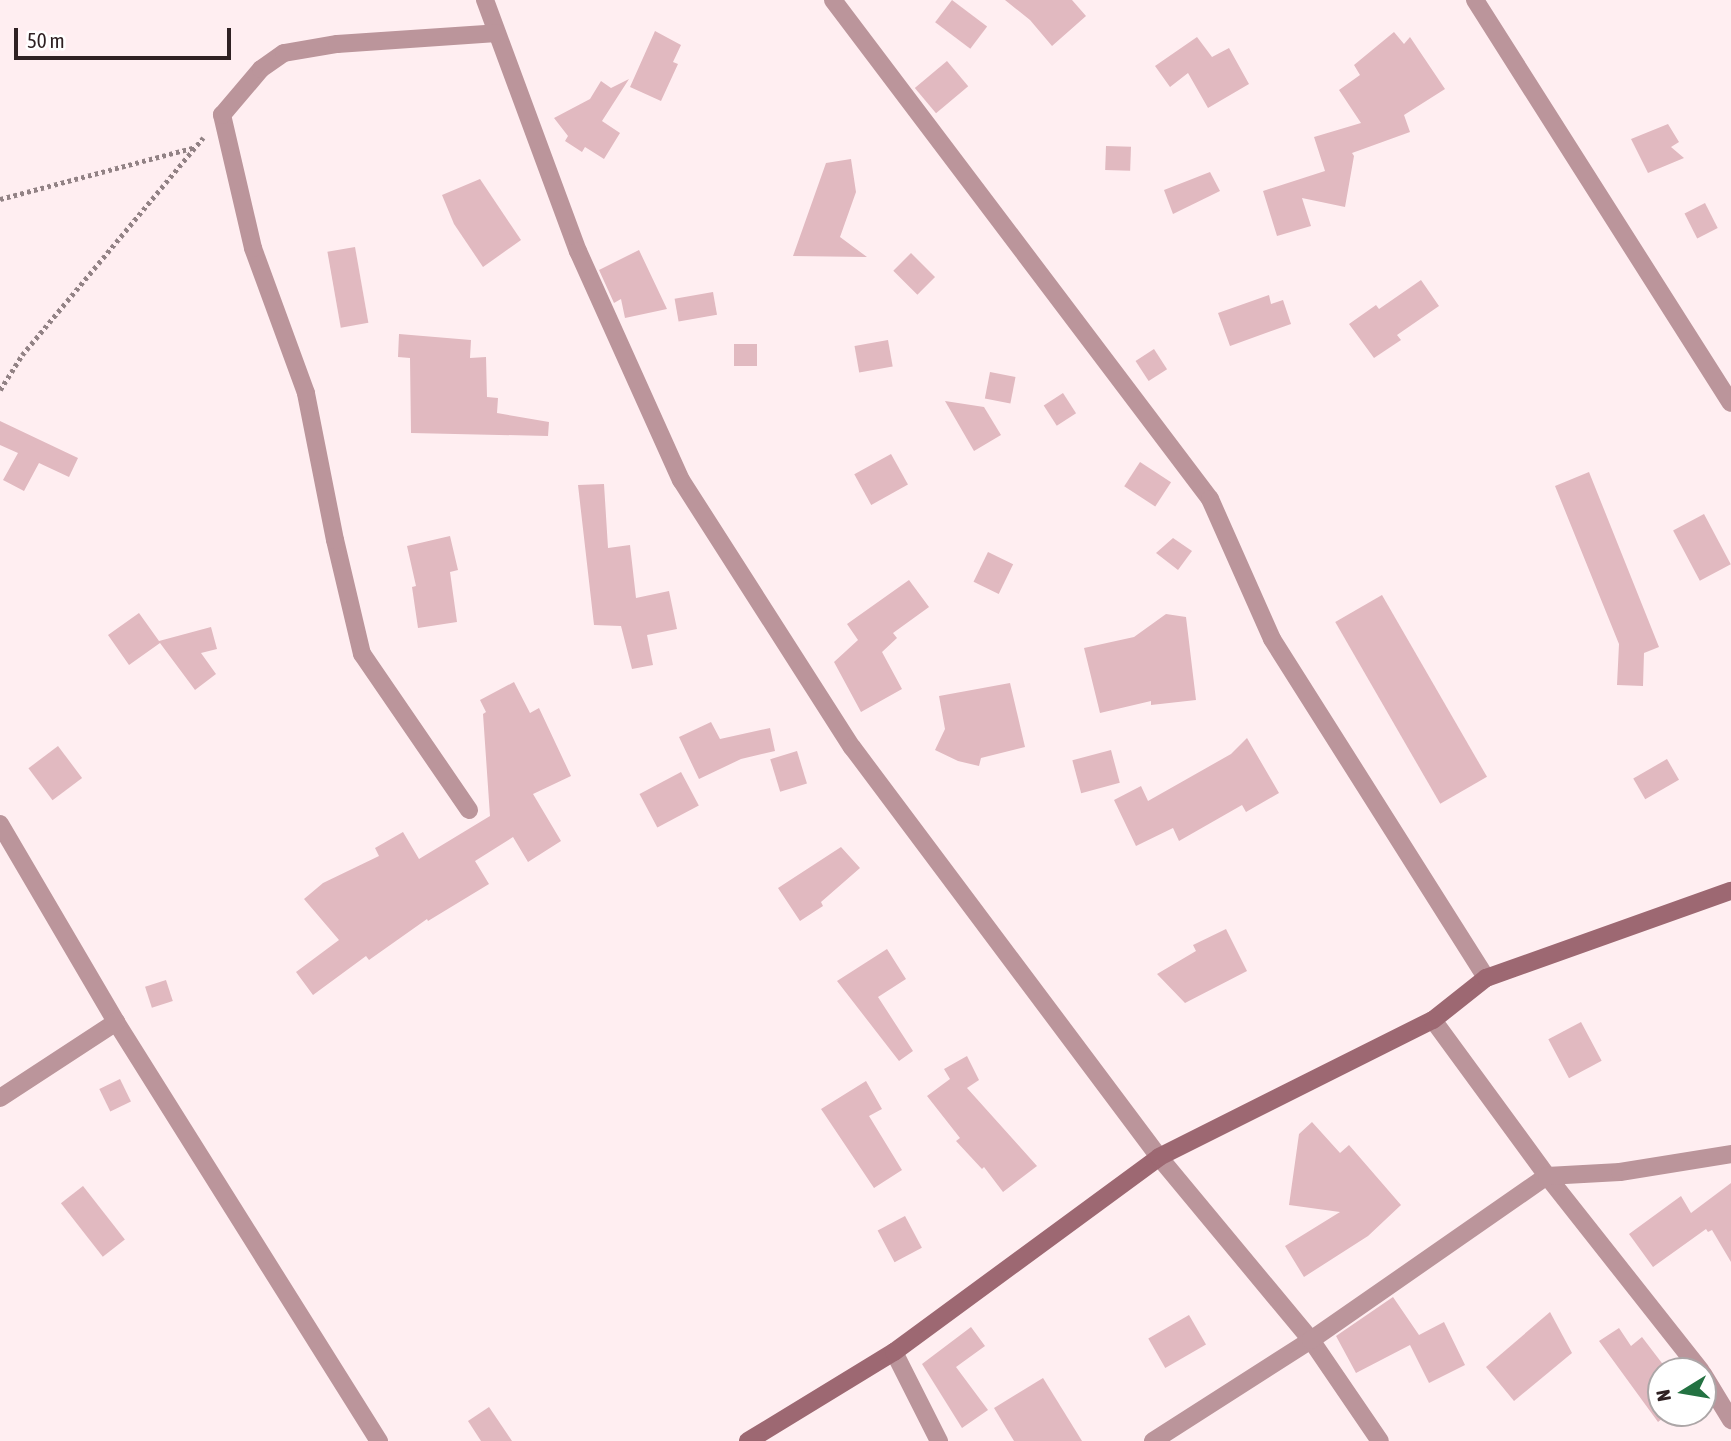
<!DOCTYPE html>
<html>
<head>
<meta charset="utf-8">
<style>
  body { margin:0 }
  #map { position:relative; width:1731px; height:1441px; overflow:hidden; background:#ffeef1; font-family:"Asap Condensed",sans-serif }
  div>[style] { position:absolute }
  .building>* { inset:0; background:#e1b9c0; transform-origin:0 0 }
  .path>* { height:4.5px; margin-top:-2.25px; transform-origin:0; background:repeating-linear-gradient(90deg,#928285 0 3.5px,transparent 0 7px) }
  .street>* { height:18px; margin:-9px; padding:0 9px; transform-origin:9px; border-radius:9px; background:#bb959b }
  .secondary>* { height:18px; margin:-9px; padding:0 9px; transform-origin:9px; border-radius:9px; background:#9d6872 }
  span { translate:-50% -50%; white-space:nowrap; text-align:center; line-height:1.15; -webkit-text-stroke:7px #fff; paint-order:stroke }
  .north { position:absolute; left:1647px; top:1357px; width:70px; height:70px; box-sizing:border-box; background:#fff; border:2px solid #aca6a7; border-radius:50%; rotate:259deg; font-size:19px; font-weight:700; line-height:28px; text-align:center; color:#2f2123 }
  .north::after { content:''; display:block; margin:auto; width:24px; height:32px; background:#237242; clip-path:polygon(50% 0,100% 100%,50% 72%,0 100%) }
  .scale { position:absolute; left:14px; top:28px; width:217px; height:32px; box-sizing:border-box; border:4px solid #2f2123; border-top:0; padding-left:9px; font-size:21px; line-height:24px; white-space:nowrap; color:#2f2123; -webkit-text-stroke:5px #fff; paint-order:stroke }
</style>
</head>
<body>
<div id="map">
  <div class="building">
    <i style="left:952px;top:0;width:44px;height:28px;rotate:37deg"></i>
    <i style="clip-path:polygon(1005px 0,1072px 0,1086px 16px,1052px 46px,1030px 20px)"></i>
    <i style="clip-path:polygon(655px 31px,681px 45px,673px 62px,678px 64px,661px 101px,630px 87px)"></i>
    <i style="clip-path:polygon(1394px 32px,1404px 44px,1410px 37px,1445px 89px,1404px 115px,1410px 132px,1352px 153px,1354px 156px,1345px 207px,1302px 198px,1311px 226px,1277px 236px,1263px 191px,1325px 171px,1314px 137px,1361px 123px,1339px 90px,1360px 75px,1354px 65px)"></i>
    <i style="clip-path:polygon(1197px 37px,1212px 57px,1229px 48px,1249px 84px,1208px 108px,1188px 73px,1170px 87px,1155px 66px)"></i>
    <i style="left:947px;top:61px;width:33px;height:42px;rotate:50deg"></i>
    <i style="clip-path:polygon(629px 79px,602px 121px,620px 133px,604px 159px,585px 147px,582px 152px,565px 141px,568px 136px,554px 118px,590px 99px,601px 81px,611px 88px)"></i>
    <i style="clip-path:polygon(1668px 124px,1679px 142px,1671px 147px,1684px 158px,1648px 173px,1631px 139px)"></i>
    <i style="left:1106px;top:146px;width:25px;height:24px;rotate:2deg"></i>
    <i style="clip-path:polygon(851px 159px,856px 192px,840px 237px,867px 257px,793px 256px,826px 163px)"></i>
    <i style="clip-path:polygon(1210px 172px,1220px 191px,1173px 214px,1164px 190px)"></i>
    <i style="clip-path:polygon(480px 179px,521px 240px,483px 267px,454px 224px,442px 195px)"></i>
    <i style="left:1705px;top:203px;width:28px;height:23px;rotate:63deg"></i>
    <i style="left:355px;top:247px;width:77px;height:28px;rotate:80deg"></i>
    <i style="clip-path:polygon(639px 250px,667px 309px,625px 318px,621px 299px,614px 303px,599px 270px)"></i>
    <i style="left:911px;top:253px;width:34px;height:25px;rotate:45deg"></i>
    <i style="clip-path:polygon(1421px 280px,1439px 306px,1397px 335px,1401px 340px,1374px 358px,1349px 324px,1376px 305px,1379px 309px)"></i>
    <i style="left:713px;top:292px;width:23px;height:39px;rotate:80deg"></i>
    <i style="clip-path:polygon(1269px 295px,1271px 304px,1283px 300px,1291px 324px,1230px 346px,1218px 313px)"></i>
    <i style="clip-path:polygon(399px 334px,471px 340px,470px 358px,486px 357px,487px 397px,498px 398px,497px 413px,549px 422px,548px 436px,411px 433px,410px 358px,398px 357px)"></i>
    <i style="left:888px;top:340px;width:27px;height:34px;rotate:80deg"></i>
    <i style="left:734px;top:344px;width:23px;height:22px"></i>
    <i style="left:1154px;top:349px;width:24px;height:22px;rotate:57deg"></i>
    <i style="left:990px;top:372px;width:26px;height:27px;rotate:11deg"></i>
    <i style="left:1063px;top:393px;width:24px;height:23px;rotate:57deg"></i>
    <i style="clip-path:polygon(945px 401px,984px 407px,1001px 435px,974px 451px)"></i>
    <i style="clip-path:polygon(0 421px,78px 458px,69px 477px,39px 463px,24px 491px,3px 480px,18px 453px,0 445px)"></i>
    <i style="left:891px;top:454px;width:35px;height:42px;rotate:61deg"></i>
    <i style="left:1140px;top:462px;width:37px;height:29px;rotate:33deg"></i>
    <i style="clip-path:polygon(1589px 472px,1659px 647px,1644px 653px,1643px 686px,1617px 685px,1619px 644px,1555px 486px)"></i>
    <i style="clip-path:polygon(604px 484px,608px 548px,630px 545px,636px 598px,669px 591px,677px 629px,647px 635px,653px 665px,632px 669px,621px 626px,594px 625px,578px 485px)"></i>
    <i style="left:1704px;top:514px;width:57px;height:35px;rotate:62deg"></i>
    <i style="clip-path:polygon(450px 536px,458px 570px,450px 572px,457px 622px,418px 628px,412px 587px,416px 586px,407px 546px)"></i>
    <i style="clip-path:polygon(1173px 538px,1192px 551px,1178px 570px,1156px 553px)"></i>
    <i style="left:988px;top:552px;width:28px;height:33px;rotate:26deg"></i>
    <i style="clip-path:polygon(909px 580px,929px 607px,893px 633px,897px 638px,882px 652px,902px 689px,861px 712px,834px 662px,858px 640px,847px 624px)"></i>
    <i style="left:1382px;top:595px;width:210px;height:54px;rotate:60deg"></i>
    <i style="clip-path:polygon(139px 613px,159px 641px,211px 627px,217px 649px,201px 653px,216px 674px,195px 690px,160px 643px,129px 665px,108px 635px)"></i>
    <i style="clip-path:polygon(1166px 614px,1186px 617px,1196px 700px,1151px 705px,1151px 701px,1100px 713px,1084px 648px,1134px 637px)"></i>
    <i style="clip-path:polygon(514px 682px,530px 713px,539px 708px,571px 776px,533px 794px,561px 841px,528px 862px,513px 837px,475px 861px,489px 884px,428px 921px,427px 919px,369px 960px,366px 956px,313px 995px,296px 972px,339px 940px,304px 899px,323px 883px,379px 856px,375px 848px,403px 832px,419px 859px,490px 816px,483px 714px,486px 712px,480px 700px)"></i>
    <i style="clip-path:polygon(1010px 683px,1025px 747px,981px 758px,979px 766px,958px 761px,935px 750px,945px 729px,939px 696px)"></i>
    <i style="clip-path:polygon(711px 722px,720px 739px,770px 728px,775px 751px,741px 759px,699px 779px,679px 737px)"></i>
    <i style="clip-path:polygon(1247px 738px,1279px 793px,1246px 812px,1242px 805px,1179px 841px,1173px 828px,1136px 846px,1114px 800px,1141px 786px,1148px 801px,1231px 754px)"></i>
    <i style="left:58px;top:746px;width:40px;height:37px;rotate:53deg"></i>
    <i style="left:1111px;top:750px;width:34px;height:40px;rotate:75deg"></i>
    <i style="left:797px;top:751px;width:34px;height:28px;rotate:73deg"></i>
    <i style="left:1667px;top:759px;width:24px;height:39px;rotate:60deg"></i>
    <i style="left:681px;top:772px;width:38px;height:47px;rotate:62deg"></i>
    <i style="clip-path:polygon(841px 847px,860px 868px,821px 902px,823px 906px,800px 921px,778px 888px)"></i>
    <i style="clip-path:polygon(1226px 929px,1247px 971px,1185px 1003px,1157px 974px,1196px 951px,1193px 945px)"></i>
    <i style="clip-path:polygon(887px 949px,906px 979px,878px 997px,913px 1051px,899px 1061px,837px 981px)"></i>
    <i style="left:166px;top:980px;width:22px;height:22px;rotate:72deg"></i>
    <i style="left:1581px;top:1022px;width:44px;height:37px;rotate:62deg"></i>
    <i style="clip-path:polygon(967px 1056px,979px 1080px,967px 1088px,1037px 1166px,1003px 1192px,984px 1167px,982px 1169px,956px 1141px,960px 1138px,927px 1096px,950px 1079px,944px 1069px)"></i>
    <i style="left:120px;top:1079px;width:25px;height:23px;rotate:64deg"></i>
    <i style="clip-path:polygon(866px 1081px,882px 1109px,869px 1116px,902px 1170px,874px 1188px,821px 1109px)"></i>
    <i style="clip-path:polygon(1312px 1122px,1340px 1153px,1349px 1145px,1401px 1205px,1368px 1236px,1304px 1277px,1285px 1246px,1340px 1212px,1289px 1205px,1299px 1134px)"></i>
    <i style="clip-path:polygon(1731px 1183px,1731px 1262px,1712px 1230px,1708px 1232px,1706px 1229px,1653px 1267px,1629px 1234px,1681px 1196px,1691px 1213px)"></i>
    <i style="left:83px;top:1186px;width:68px;height:28px;rotate:52deg"></i>
    <i style="left:905px;top:1216px;width:36px;height:31px;rotate:62deg"></i>
    <i style="clip-path:polygon(1393px 1297px,1419px 1335px,1444px 1322px,1465px 1365px,1429px 1383px,1410px 1345px,1356px 1373px,1336px 1336px)"></i>
    <i style="clip-path:polygon(1550px 1312px,1572px 1353px,1514px 1401px,1486px 1367px)"></i>
    <i style="left:1189px;top:1315px;width:34px;height:47px;rotate:60deg"></i>
    <i style="clip-path:polygon(971px 1327px,985px 1346px,956px 1367px,988px 1410px,962px 1428px,922px 1364px)"></i>
    <i style="clip-path:polygon(1619px 1328px,1631px 1346px,1642px 1337px,1668px 1371px,1661px 1371px,1661px 1413px,1669px 1413px,1658px 1422px,1599px 1341px)"></i>
    <i style="clip-path:polygon(1043px 1378px,1082px 1441px,1014px 1441px,994px 1408px)"></i>
    <i style="clip-path:polygon(489px 1407px,512px 1441px,481px 1441px,468px 1421px)"></i>
  </div>
  <div class="path">
    <i style="left:0;top:199px;width:202px;rotate:-14.9deg"></i>
    <i style="left:0;top:390px;width:41px;rotate:-57.8deg"></i>
    <i style="left:22px;top:355px;width:283px;rotate:-50.2deg"></i>
  </div>
  <div class="street">
    <i style="left:485px;top:0;width:268px;rotate:69.7deg"></i>
    <i style="left:578px;top:251px;width:251px;rotate:65.8deg"></i>
    <i style="left:681px;top:480px;width:317px;rotate:57.4deg"></i>
    <i style="left:852px;top:747px;width:512px;rotate:53.17deg"></i>
    <i style="left:1159px;top:1157px;width:238px;rotate:50.3deg"></i>
    <i style="left:1311px;top:1340px;width:122px;rotate:55.7deg"></i>
    <i style="left:833px;top:0;width:625px;rotate:52.93deg"></i>
    <i style="left:1210px;top:499px;width:153px;rotate:66.1deg"></i>
    <i style="left:1272px;top:639px;width:401px;rotate:57.7deg"></i>
    <i style="left:1475px;top:0;width:477px;rotate:57.6deg"></i>
    <i style="left:469px;top:810px;width:189px;rotate:-124.4deg"></i>
    <i style="left:362px;top:654px;width:117px;rotate:-103.3deg"></i>
    <i style="left:335px;top:540px;width:150px;rotate:-101.2deg"></i>
    <i style="left:306px;top:393px;width:154px;rotate:-110.1deg"></i>
    <i style="left:253px;top:248px;width:137px;rotate:-103.1deg"></i>
    <i style="left:222px;top:115px;width:60px;rotate:-49.7deg"></i>
    <i style="left:261px;top:69px;width:28px;rotate:-35deg"></i>
    <i style="left:284px;top:53px;width:54px;rotate:-9.6deg"></i>
    <i style="left:337px;top:44px;width:160px;rotate:-3.9deg"></i>
    <i style="left:0;top:824px;width:229px;rotate:59.6deg"></i>
    <i style="left:116px;top:1022px;width:495px;rotate:57.9deg"></i>
    <i style="left:1433px;top:1020px;width:193px;rotate:53.8deg"></i>
    <i style="left:1547px;top:1176px;width:248px;rotate:51.7deg"></i>
    <i style="left:0;top:1098px;width:139px;rotate:-33.2deg"></i>
    <i style="left:894px;top:1352px;width:100px;rotate:63.2deg"></i>
    <i style="left:1703px;top:1374px;width:54px;rotate:58.7deg"></i>
    <i style="left:1153px;top:1441px;width:188px;rotate:-32.6deg"></i>
    <i style="left:1311px;top:1340px;width:287px;rotate:-34.8deg"></i>
    <i style="left:1547px;top:1176px;width:73px;rotate:-3.1deg"></i>
    <i style="left:1620px;top:1172px;width:112px;rotate:-9.2deg"></i>
  </div>
  <div class="secondary">
    <i style="left:748px;top:1441px;width:171px;rotate:-31.4deg"></i>
    <i style="left:894px;top:1352px;width:329px;rotate:-36.3deg"></i>
    <i style="left:1159px;top:1157px;width:306px;rotate:-26.6deg"></i>
    <i style="left:1433px;top:1020px;width:68px;rotate:-38.4deg"></i>
    <i style="left:1486px;top:978px;width:260px;rotate:-19.6deg"></i>
  </div>
  <div class="north">N</div>
  <div class="scale">50 m</div>
</div>
</body>
</html>
